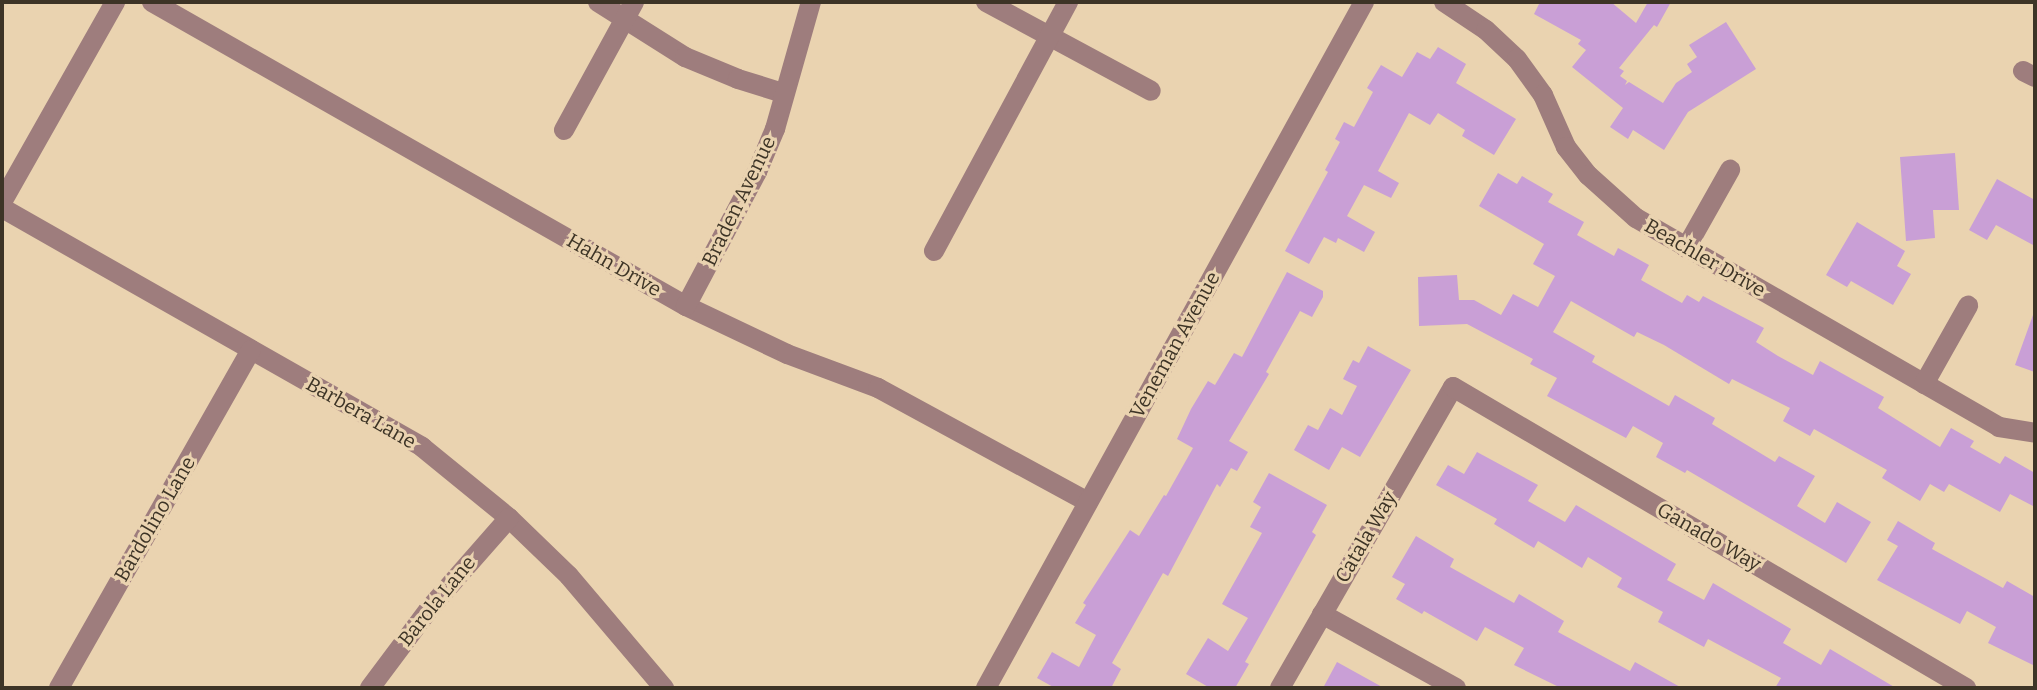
<!DOCTYPE html>
<html>
<head>
<meta charset="utf-8">
<style>
  body { margin:0 }
  #map { position:relative; width:2037px; height:690px; overflow:hidden; background:#ead3b0; font-family:Bitter,serif }
  div>[style] { position:absolute }
  .building>* { inset:0; background:#c99fd6 }
  .minor>* { height:20px; margin:-10px; padding:0 10px; transform-origin:10px; border-radius:10px; background:#9e7d7d }
  span { translate:-50% -50%; white-space:nowrap; text-align:center; line-height:1.15; -webkit-text-stroke:6px #ead3b0; paint-order:stroke }
  .street-label { font-size:20px; color:#3d3426 }
  .frame { position:absolute; inset:0; border:4px solid #3d3426; pointer-events:none }
</style>
</head>
<body>
<div id="map">
  <div class="building">
    <i style="clip-path:polygon(1540px 2px,1611px 2px,1636px 23px,1648px 2px,1671px 2px,1657px 27px,1654px 25px,1619px 68px,1624px 71px,1620px 76px,1627px 81px,1625px 85px,1629px 82px,1663px 103px,1676px 83px,1692px 72px,1687px 64px,1697px 57px,1689px 45px,1726px 22px,1756px 69px,1688px 112px,1664px 150px,1633px 130px,1628px 139px,1610px 127px,1623px 108px,1572px 67px,1586px 50px,1578px 44px,1581px 40px,1534px 14px)"></i>
    <i style="clip-path:polygon(1438px 47px,1466px 64px,1456px 83px,1516px 119px,1494px 155px,1462px 136px,1465px 130px,1438px 113px,1430px 125px,1409px 113px,1378px 171px,1399px 183px,1391px 198px,1364px 185px,1347px 216px,1375px 232px,1364px 252px,1338px 238px,1336px 243px,1324px 237px,1309px 264px,1285px 251px,1328px 172px,1325px 170px,1340px 142px,1335px 139px,1344px 122px,1354px 127px,1373px 92px,1367px 88px,1381px 65px,1402px 77px,1417px 52px,1430px 59px)"></i>
    <i style="clip-path:polygon(1955px 153px,1959px 210px,1933px 210px,1935px 238px,1906px 241px,1900px 157px)"></i>
    <i style="clip-path:polygon(1498px 173px,1517px 184px,1522px 176px,1553px 194px,1548px 202px,1584px 222px,1577px 235px,1614px 256px,1618px 248px,1649px 265px,1641px 280px,1682px 303px,1687px 295px,1699px 302px,1703px 296px,1764px 328px,1756px 342px,1778px 356px,1813px 375px,1820px 361px,1884px 397px,1878px 408px,1940px 447px,1951px 428px,1974px 441px,1970px 447px,2000px 464px,2005px 456px,2035px 473px,2035px 507px,2010px 494px,2000px 512px,1949px 484px,1944px 492px,1930px 484px,1920px 501px,1882px 478px,1887px 470px,1814px 429px,1810px 436px,1783px 421px,1790px 408px,1732px 379px,1729px 384px,1664px 345px,1637px 332px,1634px 337px,1571px 301px,1553px 332px,1595px 356px,1592px 362px,1669px 406px,1675px 395px,1715px 418px,1712px 424px,1775px 462px,1779px 456px,1815px 476px,1797px 506px,1825px 523px,1837px 502px,1871px 522px,1846px 563px,1687px 470px,1685px 473px,1656px 457px,1663px 443px,1633px 426px,1626px 438px,1547px 396px,1557px 378px,1530px 364px,1533px 359px,1467px 324px,1419px 326px,1418px 277px,1457px 275px,1459px 300px,1474px 300px,1501px 315px,1513px 294px,1538px 307px,1555px 276px,1533px 264px,1544px 244px,1479px 206px)"></i>
    <i style="clip-path:polygon(1997px 179px,2035px 200px,2035px 246px,1996px 225px,1987px 240px,1969px 230px)"></i>
    <i style="clip-path:polygon(1857px 222px,1905px 251px,1897px 266px,1911px 274px,1893px 305px,1851px 281px,1847px 287px,1826px 275px)"></i>
    <i style="clip-path:polygon(1287px 272px,1323px 291px,1323px 297px,1312px 317px,1300px 311px,1266px 372px,1269px 374px,1229px 441px,1248px 452px,1237px 471px,1231px 468px,1220px 487px,1217px 484px,1168px 576px,1163px 573px,1112px 663px,1121px 669px,1111px 688px,1055px 688px,1037px 678px,1052px 652px,1079px 667px,1096px 635px,1075px 623px,1086px 605px,1083px 603px,1130px 530px,1139px 536px,1164px 495px,1166px 496px,1193px 448px,1177px 439px,1191px 409px,1208px 381px,1215px 385px,1234px 353px,1242px 357px)"></i>
    <i style="clip-path:polygon(2033px 315px,2035px 316px,2035px 372px,2015px 365px)"></i>
    <i style="clip-path:polygon(1368px 346px,1411px 370px,1360px 457px,1342px 447px,1329px 470px,1294px 450px,1308px 425px,1318px 430px,1330px 408px,1342px 415px,1357px 386px,1343px 379px,1353px 360px,1359px 363px)"></i>
    <i style="clip-path:polygon(1477px 452px,1538px 485px,1528px 501px,1565px 522px,1576px 505px,1676px 564px,1667px 580px,1704px 600px,1713px 583px,1791px 629px,1783px 643px,1821px 665px,1830px 649px,1896px 688px,1775px 688px,1781px 678px,1708px 639px,1704px 647px,1658px 622px,1663px 612px,1617px 587px,1622px 578px,1588px 557px,1582px 568px,1538px 541px,1534px 548px,1494px 524px,1497px 519px,1436px 485px,1448px 465px,1464px 474px)"></i>
    <i style="clip-path:polygon(1269px 473px,1327px 505px,1312px 532px,1316px 535px,1245px 662px,1249px 664px,1235px 688px,1210px 688px,1186px 674px,1208px 638px,1228px 651px,1248px 618px,1222px 604px,1262px 533px,1250px 527px,1261px 507px,1253px 502px)"></i>
    <i style="clip-path:polygon(1898px 521px,1935px 543px,1932px 549px,2003px 588px,2007px 581px,2035px 597px,2035px 666px,1988px 643px,1996px 627px,1967px 611px,1960px 624px,1877px 580px,1898px 546px,1887px 540px)"></i>
    <i style="clip-path:polygon(1416px 536px,1454px 559px,1450px 567px,1514px 603px,1519px 594px,1564px 621px,1558px 632px,1630px 671px,1635px 662px,1682px 688px,1561px 688px,1514px 665px,1524px 648px,1485px 627px,1477px 641px,1424px 611px,1422px 614px,1396px 599px,1405px 584px,1392px 577px)"></i>
    <i style="clip-path:polygon(1337px 662px,1384px 688px,1323px 688px)"></i>
  </div>
  <div class="minor">
    <i style="left:152px;top:2px;width:614px;rotate:29.65deg"></i>
    <i style="left:686px;top:306px;width:112px;rotate:25.4deg"></i>
    <i style="left:787px;top:354px;width:97px;rotate:20.5deg"></i>
    <i style="left:878px;top:388px;width:239px;rotate:28.5deg"></i>
    <i style="left:598px;top:2px;width:103px;rotate:32.3deg"></i>
    <i style="left:685px;top:57px;width:57px;rotate:22.5deg"></i>
    <i style="left:738px;top:79px;width:47px;rotate:17.3deg"></i>
    <i style="left:986px;top:2px;width:187px;rotate:28.3deg"></i>
    <i style="left:1444px;top:2px;width:50px;rotate:33.7deg"></i>
    <i style="left:1486px;top:30px;width:42px;rotate:43.1deg"></i>
    <i style="left:1517px;top:59px;width:44px;rotate:54.2deg"></i>
    <i style="left:1543px;top:95px;width:57px;rotate:66.1deg"></i>
    <i style="left:1566px;top:147px;width:36px;rotate:52deg"></i>
    <i style="left:1588px;top:175px;width:64px;rotate:41.9deg"></i>
    <i style="left:1636px;top:218px;width:419px;rotate:29.9deg"></i>
    <i style="left:1999px;top:427px;width:36px;rotate:9deg"></i>
    <i style="left:2023px;top:71px;width:13px;rotate:27deg"></i>
    <i style="left:564px;top:130px;width:146px;rotate:-61.3deg"></i>
    <i style="left:2px;top:202px;width:230px;rotate:-60.5deg"></i>
    <i style="left:2px;top:208px;width:483px;rotate:29.6deg"></i>
    <i style="left:422px;top:447px;width:112px;rotate:39.2deg"></i>
    <i style="left:509px;top:518px;width:83px;rotate:44deg"></i>
    <i style="left:569px;top:576px;width:147px;rotate:49.7deg"></i>
    <i style="left:1686px;top:248px;width:90px;rotate:-60.6deg"></i>
    <i style="left:934px;top:251px;width:283px;rotate:-61.7deg"></i>
    <i style="left:686px;top:306px;width:152px;rotate:-62.1deg"></i>
    <i style="left:757px;top:172px;width:47px;rotate:-67.3deg"></i>
    <i style="left:775px;top:129px;width:132px;rotate:-74.2deg"></i>
    <i style="left:1924px;top:384px;width:90px;rotate:-60.6deg"></i>
    <i style="left:1322px;top:614px;width:153px;rotate:28.9deg"></i>
    <i style="left:59px;top:688px;width:389px;rotate:-60.4deg"></i>
    <i style="left:370px;top:688px;width:99px;rotate:-53.2deg"></i>
    <i style="left:429px;top:609px;width:121px;rotate:-48.7deg"></i>
    <i style="left:986px;top:688px;width:783px;rotate:-61.14deg"></i>
    <i style="left:1280px;top:688px;width:347px;rotate:-60.1deg"></i>
    <i style="left:1453px;top:387px;width:595px;rotate:30.4deg"></i>
  </div>
  <div class="street-label">
    <span style="left:739px;top:201px;rotate:-64deg">Braden Avenue</span>
    <span style="left:1705px;top:258px;rotate:30deg">Beachler Drive</span>
    <span style="left:614px;top:265px;rotate:30deg">Hahn Drive</span>
    <span style="left:1175px;top:345px;rotate:-61deg">Veneman Avenue</span>
    <span style="left:361px;top:413px;rotate:30deg">Barbera Lane</span>
    <span style="left:155px;top:519px;rotate:-60deg">Bardolino Lane</span>
    <span style="left:1366px;top:537px;rotate:-60deg">Catala Way</span>
    <span style="left:1709px;top:537px;rotate:30deg">Ganado Way</span>
    <span style="left:437px;top:601px;rotate:-51deg">Barola Lane</span>
  </div>
  <div class="frame"></div>
</div>
</body>
</html>
